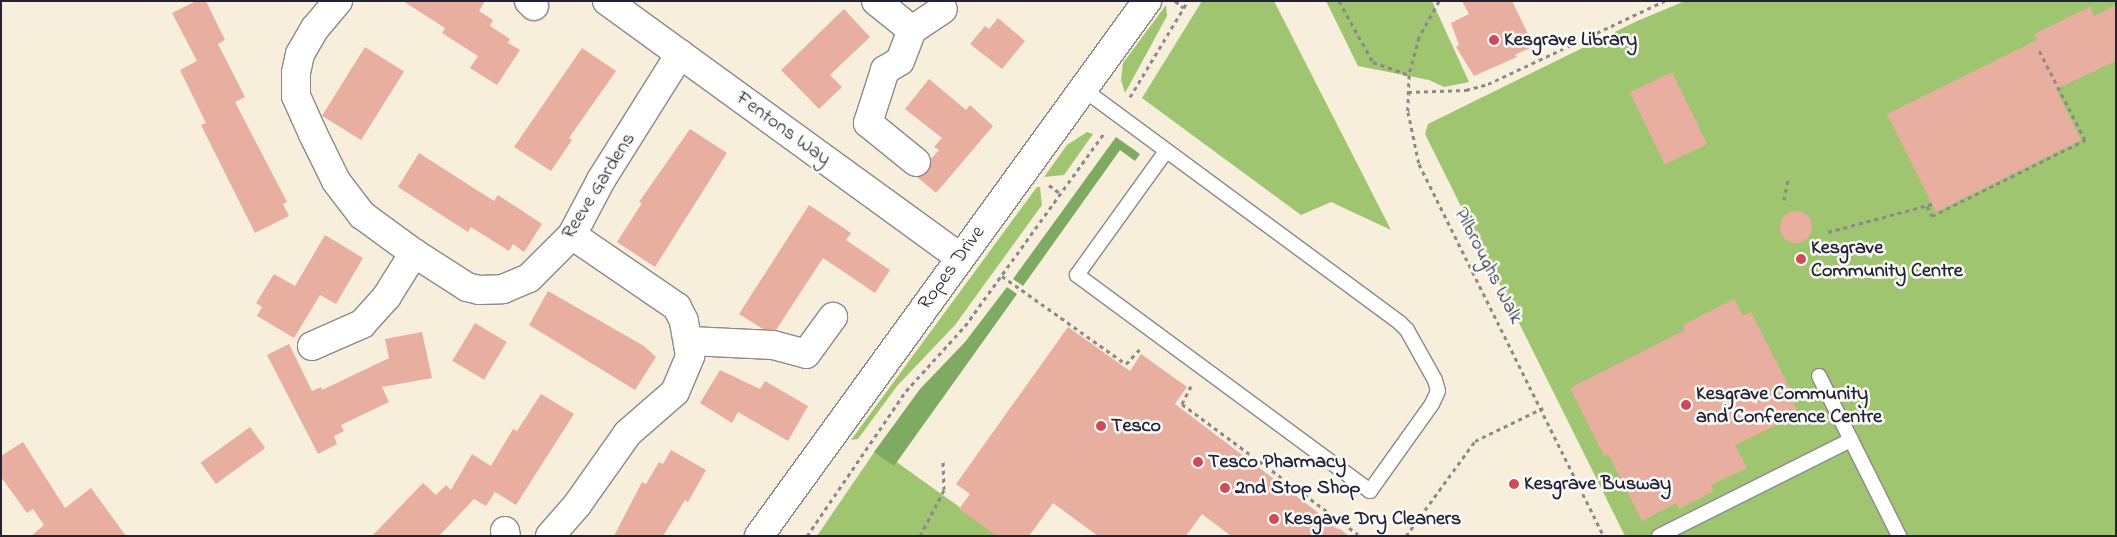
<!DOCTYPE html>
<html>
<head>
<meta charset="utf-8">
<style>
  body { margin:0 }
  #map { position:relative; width:2117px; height:537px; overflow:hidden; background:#f7eedc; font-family:"Indie Flower",sans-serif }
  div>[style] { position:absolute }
  .green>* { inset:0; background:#9fc570 }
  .forest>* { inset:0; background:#7faa62 }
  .building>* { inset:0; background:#e8afa0; transform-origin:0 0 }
  .round { border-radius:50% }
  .path>* { height:3px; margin-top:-1.5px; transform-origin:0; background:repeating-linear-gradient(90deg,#8c888c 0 4px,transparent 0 8px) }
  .roads { filter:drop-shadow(1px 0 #8c888c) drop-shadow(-1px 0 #8c888c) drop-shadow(0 1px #8c888c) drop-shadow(0 -1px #8c888c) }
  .service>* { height:14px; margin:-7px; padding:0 7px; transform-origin:7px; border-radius:7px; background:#fff }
  .minor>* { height:28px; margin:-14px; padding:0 14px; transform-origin:14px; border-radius:14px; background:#fff }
  .tertiary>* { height:28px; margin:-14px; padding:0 14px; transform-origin:14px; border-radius:14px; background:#fff }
  .dots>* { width:14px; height:14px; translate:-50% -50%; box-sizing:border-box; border:2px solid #fdfcf7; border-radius:50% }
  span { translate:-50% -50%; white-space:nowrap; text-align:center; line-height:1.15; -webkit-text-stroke:5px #fdfcf7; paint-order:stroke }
  .poi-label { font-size:20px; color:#22223b; font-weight:700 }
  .left { translate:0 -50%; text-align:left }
  .street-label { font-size:20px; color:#22223b }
  .frame { position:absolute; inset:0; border:2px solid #22223b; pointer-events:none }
</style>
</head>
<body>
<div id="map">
  <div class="green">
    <i style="clip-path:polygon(1202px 1px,1274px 1px,1391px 230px,1331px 202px,1301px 215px,1142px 98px)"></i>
    <i style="clip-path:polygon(1326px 1px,1432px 1px,1469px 82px,1444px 87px,1429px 80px,1358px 66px)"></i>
    <i style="clip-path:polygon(1685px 1px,2116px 1px,2116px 536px,1625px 536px,1425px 134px,1428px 124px,1637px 21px)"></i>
    <i style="clip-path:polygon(1166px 5px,1167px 16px,1125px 93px,1121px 80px,1123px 63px)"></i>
    <i style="clip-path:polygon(1087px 132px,1093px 134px,1064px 175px,1044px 177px,1067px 145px)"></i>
    <i style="clip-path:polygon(1037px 187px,1040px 187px,1042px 205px,955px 325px,897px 386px,858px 439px,851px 440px)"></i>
    <i style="clip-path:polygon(877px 448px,1000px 536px,817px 536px)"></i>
  </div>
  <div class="forest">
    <i style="clip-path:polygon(1116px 137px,1140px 154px,1135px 161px,1120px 150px,1023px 286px,1013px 279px)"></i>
    <i style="clip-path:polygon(1007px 287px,1017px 294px,894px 466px,874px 452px,920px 389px,965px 342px)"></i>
  </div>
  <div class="building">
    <i style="clip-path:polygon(196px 1px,206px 1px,225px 40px,218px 44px,245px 97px,235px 102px,287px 202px,283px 204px,289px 216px,255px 233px,201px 125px,206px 123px,180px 70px,197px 61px,172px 13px)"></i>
    <i style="clip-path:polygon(403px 1px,485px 1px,479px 11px,493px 20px,490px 26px,510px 39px,508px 43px,520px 50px,497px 85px,470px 68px,478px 56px,442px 33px,445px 28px)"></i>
    <i style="clip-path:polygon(1462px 1px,1512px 1px,1534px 46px,1515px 55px,1517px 57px,1474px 76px,1456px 47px,1459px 45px,1451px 23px,1469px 14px)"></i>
    <i style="clip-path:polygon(2116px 5px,2116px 61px,2056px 89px,2081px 140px,1936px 212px,1887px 114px,2037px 40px,2034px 34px,2090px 7px,2094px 16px)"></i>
    <i style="clip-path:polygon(844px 9px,870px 37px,830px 75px,842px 87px,819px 109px,781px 70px)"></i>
    <i style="clip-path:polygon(998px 18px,1025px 41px,1002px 69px,970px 44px,985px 26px,989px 29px)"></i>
    <i style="left:365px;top:47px;width:46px;height:81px;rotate:32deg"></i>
    <i style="clip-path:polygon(582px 48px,616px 71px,569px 138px,572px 140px,551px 171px,514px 147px)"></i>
    <i style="left:1672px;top:72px;width:80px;height:47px;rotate:64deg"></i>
    <i style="clip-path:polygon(929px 79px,966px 110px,970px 105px,993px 126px,936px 193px,917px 177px,928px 171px,931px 159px,939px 150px,934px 147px,942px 138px,905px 109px)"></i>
    <i style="clip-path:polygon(690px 129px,727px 153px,655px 267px,617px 242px,642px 203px,639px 202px)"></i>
    <i style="clip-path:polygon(419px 153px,494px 201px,498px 195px,542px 224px,524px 252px,513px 244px,509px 251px,471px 227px,468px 232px,398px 187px)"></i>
    <i style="clip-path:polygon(809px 205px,851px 233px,846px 240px,890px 270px,875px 293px,823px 258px,776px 330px,763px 329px,739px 314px)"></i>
    <i class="round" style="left:1780px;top:211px;width:32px;height:32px"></i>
    <i style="clip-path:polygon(325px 235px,363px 258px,336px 304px,320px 295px,294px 338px,257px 316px,262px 307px,256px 303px,274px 274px,295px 286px)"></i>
    <i style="clip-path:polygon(548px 291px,644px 346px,656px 357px,635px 390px,529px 325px)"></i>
    <i style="clip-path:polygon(1734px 299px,1743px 316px,1751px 312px,1793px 395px,1790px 397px,1799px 414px,1735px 445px,1747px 468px,1711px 485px,1714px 491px,1679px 509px,1676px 503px,1642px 521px,1608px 454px,1604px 456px,1570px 388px,1685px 330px,1683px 325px)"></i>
    <i style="left:475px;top:323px;width:37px;height:44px;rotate:31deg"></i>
    <i style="clip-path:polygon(1068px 327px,1130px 371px,1141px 354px,1187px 387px,1175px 404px,1349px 536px,1231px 536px,1202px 514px,1186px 536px,1098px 536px,1053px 503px,1029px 536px,997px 536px,959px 509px,970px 494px,956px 484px)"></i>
    <i style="clip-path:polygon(422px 332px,432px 378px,382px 387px,389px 402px,341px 425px,344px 431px,334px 436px,337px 444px,318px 454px,267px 355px,289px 344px,312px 391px,321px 387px,322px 390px,389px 358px,385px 339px)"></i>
    <i style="clip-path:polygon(720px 370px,760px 389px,765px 381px,808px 406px,788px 441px,738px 412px,732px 423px,700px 403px)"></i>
    <i style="clip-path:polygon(541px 394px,574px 414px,516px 505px,495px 492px,486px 506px,474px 499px,439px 536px,372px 536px,423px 483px,436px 495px,446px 485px,451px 490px,472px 454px,491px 466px,513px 429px,517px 431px)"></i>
    <i style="left:250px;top:427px;width:26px;height:61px;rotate:54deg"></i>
    <i style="clip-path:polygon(23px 442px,65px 508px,91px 488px,126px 536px,31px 536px,44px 525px,33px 509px,27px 513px,1px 477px,1px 456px)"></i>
    <i style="clip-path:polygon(671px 450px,706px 470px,688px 502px,685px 500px,663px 536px,614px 536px,642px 482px,646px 484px,659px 462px,663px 464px)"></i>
  </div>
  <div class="path">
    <i style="left:1175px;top:1px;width:11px;rotate:38deg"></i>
    <i style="left:1339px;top:1px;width:70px;rotate:60.9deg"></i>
    <i style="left:1373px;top:62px;width:38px;rotate:20deg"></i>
    <i style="left:1439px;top:1px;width:41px;rotate:119.1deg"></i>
    <i style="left:1419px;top:37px;width:39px;rotate:105deg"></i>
    <i style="left:1409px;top:75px;width:37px;rotate:92deg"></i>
    <i style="left:1408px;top:112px;width:53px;rotate:78.1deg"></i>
    <i style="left:1419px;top:164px;width:415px;rotate:63.6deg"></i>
    <i style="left:1408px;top:92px;width:58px;rotate:-2deg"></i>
    <i style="left:1466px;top:90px;width:23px;rotate:-15deg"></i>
    <i style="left:1488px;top:84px;width:195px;rotate:-25.2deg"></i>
    <i style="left:1130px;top:97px;width:112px;rotate:-58.9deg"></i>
    <i style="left:1049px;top:185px;width:15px;rotate:37deg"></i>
    <i style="left:1784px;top:200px;width:21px;rotate:-79deg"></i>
    <i style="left:1927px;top:206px;width:11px;rotate:63deg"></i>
    <i style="left:1932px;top:216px;width:171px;rotate:-26.4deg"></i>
    <i style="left:2085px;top:140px;width:101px;rotate:-117.1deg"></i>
    <i style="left:1828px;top:232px;width:108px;rotate:-15.1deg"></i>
    <i style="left:1002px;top:276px;width:152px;rotate:35.4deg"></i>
    <i style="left:1126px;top:364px;width:21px;rotate:-47deg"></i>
    <i style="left:1191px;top:386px;width:20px;rotate:117deg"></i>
    <i style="left:1182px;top:404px;width:219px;rotate:36.5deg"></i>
    <i style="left:807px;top:536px;width:176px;rotate:-55.7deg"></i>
    <i style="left:906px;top:391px;width:88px;rotate:-47.8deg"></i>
    <i style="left:965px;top:326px;width:239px;rotate:-54.2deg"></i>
    <i style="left:920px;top:536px;width:52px;rotate:-62.4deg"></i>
    <i style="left:944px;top:490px;width:29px;rotate:-92deg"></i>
    <i style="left:1406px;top:536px;width:117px;rotate:-54deg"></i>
    <i style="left:1475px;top:441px;width:76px;rotate:-25.9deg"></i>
  </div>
  <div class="roads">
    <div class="service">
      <i style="left:1083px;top:89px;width:394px;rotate:36.4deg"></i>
      <i style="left:1400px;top:323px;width:10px;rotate:45deg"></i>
      <i style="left:1407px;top:330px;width:57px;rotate:60.8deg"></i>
      <i style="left:1435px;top:380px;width:11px;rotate:75deg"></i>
      <i style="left:1438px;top:391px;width:14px;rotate:115deg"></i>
      <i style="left:1432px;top:404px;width:107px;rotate:125.5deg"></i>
      <i style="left:1370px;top:491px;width:364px;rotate:-143.6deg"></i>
      <i style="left:1077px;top:275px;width:153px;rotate:-54.3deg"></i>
      <i style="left:1819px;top:376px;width:179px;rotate:63.4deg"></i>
      <i style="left:1659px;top:536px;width:215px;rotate:-26.6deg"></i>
    </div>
    <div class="minor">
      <i style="left:338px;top:1px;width:35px;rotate:130deg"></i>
      <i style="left:315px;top:28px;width:30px;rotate:120deg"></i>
      <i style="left:300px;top:54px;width:19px;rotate:102deg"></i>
      <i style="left:296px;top:73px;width:23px;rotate:90deg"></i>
      <i style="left:296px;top:96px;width:42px;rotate:65.9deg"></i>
      <i style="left:313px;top:134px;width:52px;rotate:63.9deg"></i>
      <i style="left:336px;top:181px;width:43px;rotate:52.6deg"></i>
      <i style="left:362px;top:215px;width:64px;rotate:36.2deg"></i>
      <i style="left:414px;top:253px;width:63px;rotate:32.7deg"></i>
      <i style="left:467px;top:287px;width:12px;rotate:14deg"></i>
      <i style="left:479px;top:290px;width:24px;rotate:-2deg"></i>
      <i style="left:503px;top:289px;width:28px;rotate:-23deg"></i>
      <i style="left:529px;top:278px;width:61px;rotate:-45deg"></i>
      <i style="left:572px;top:235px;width:62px;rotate:-62.2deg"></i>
      <i style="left:601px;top:180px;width:149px;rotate:-57.9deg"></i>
      <i style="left:529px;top:1px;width:7px;rotate:45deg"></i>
      <i style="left:607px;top:1px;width:435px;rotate:36deg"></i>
      <i style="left:876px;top:1px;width:46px;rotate:38.9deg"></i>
      <i style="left:916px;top:162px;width:62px;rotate:-140.9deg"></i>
      <i style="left:868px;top:123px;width:56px;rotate:-72.2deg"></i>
      <i style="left:885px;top:70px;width:17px;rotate:-31deg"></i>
      <i style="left:900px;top:61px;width:33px;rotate:-69deg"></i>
      <i style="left:912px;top:30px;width:37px;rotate:-34deg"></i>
      <i style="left:690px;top:341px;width:83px;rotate:2.8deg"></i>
      <i style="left:773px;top:345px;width:34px;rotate:15deg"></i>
      <i style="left:806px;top:354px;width:46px;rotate:-53.9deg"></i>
      <i style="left:312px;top:346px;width:55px;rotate:-23.7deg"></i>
      <i style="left:362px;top:324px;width:38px;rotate:-48deg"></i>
      <i style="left:387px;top:296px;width:51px;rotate:-57.9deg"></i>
      <i style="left:505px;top:531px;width:5px;rotate:79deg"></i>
      <i style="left:550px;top:536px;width:41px;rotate:-48.9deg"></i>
      <i style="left:577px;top:505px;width:88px;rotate:-54.7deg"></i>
      <i style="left:628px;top:433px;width:62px;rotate:-41.1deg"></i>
      <i style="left:675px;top:392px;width:39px;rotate:-67deg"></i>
      <i style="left:690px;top:356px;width:36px;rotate:-100deg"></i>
      <i style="left:684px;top:321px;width:16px;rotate:-117deg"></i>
      <i style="left:677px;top:307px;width:127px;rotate:-145.6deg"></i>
    </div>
    <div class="tertiary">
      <i style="left:759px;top:536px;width:661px;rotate:-54.05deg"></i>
    </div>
  </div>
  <div class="dots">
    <i style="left:1494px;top:40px;background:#d1495b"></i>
    <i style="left:1801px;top:259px;background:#d1495b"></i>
    <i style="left:1686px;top:405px;background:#d1495b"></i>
    <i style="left:1101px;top:426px;background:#d1495b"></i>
    <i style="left:1198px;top:462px;background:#d1495b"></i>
    <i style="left:1514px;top:484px;background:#d1495b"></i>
    <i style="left:1225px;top:488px;background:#d1495b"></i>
    <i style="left:1274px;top:519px;background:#d1495b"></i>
  </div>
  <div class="poi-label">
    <span class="left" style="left:1504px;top:40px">Kesgrave Library</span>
    <span class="left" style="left:1811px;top:260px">Kesgrave<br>Community Centre</span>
    <span class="left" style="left:1696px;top:406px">Kesgrave Community<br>and Conference Centre</span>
    <span class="left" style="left:1111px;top:426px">Tesco</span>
    <span class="left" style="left:1208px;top:462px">Tesco Pharmacy</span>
    <span class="left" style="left:1524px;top:484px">Kesgrave Busway</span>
    <span class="left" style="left:1235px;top:488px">2nd Stop Shop</span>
    <span class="left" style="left:1284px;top:519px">Kesgave Dry Cleaners</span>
  </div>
  <div class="street-label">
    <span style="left:783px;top:129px;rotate:36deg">Fentons Way</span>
    <span style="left:599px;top:186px;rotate:-58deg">Reeve Gardens</span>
    <span style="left:1488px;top:266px;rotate:63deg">Pilbroughs Walk</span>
    <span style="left:952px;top:268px;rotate:-54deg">Ropes Drive</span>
  </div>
  <div class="frame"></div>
</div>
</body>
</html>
